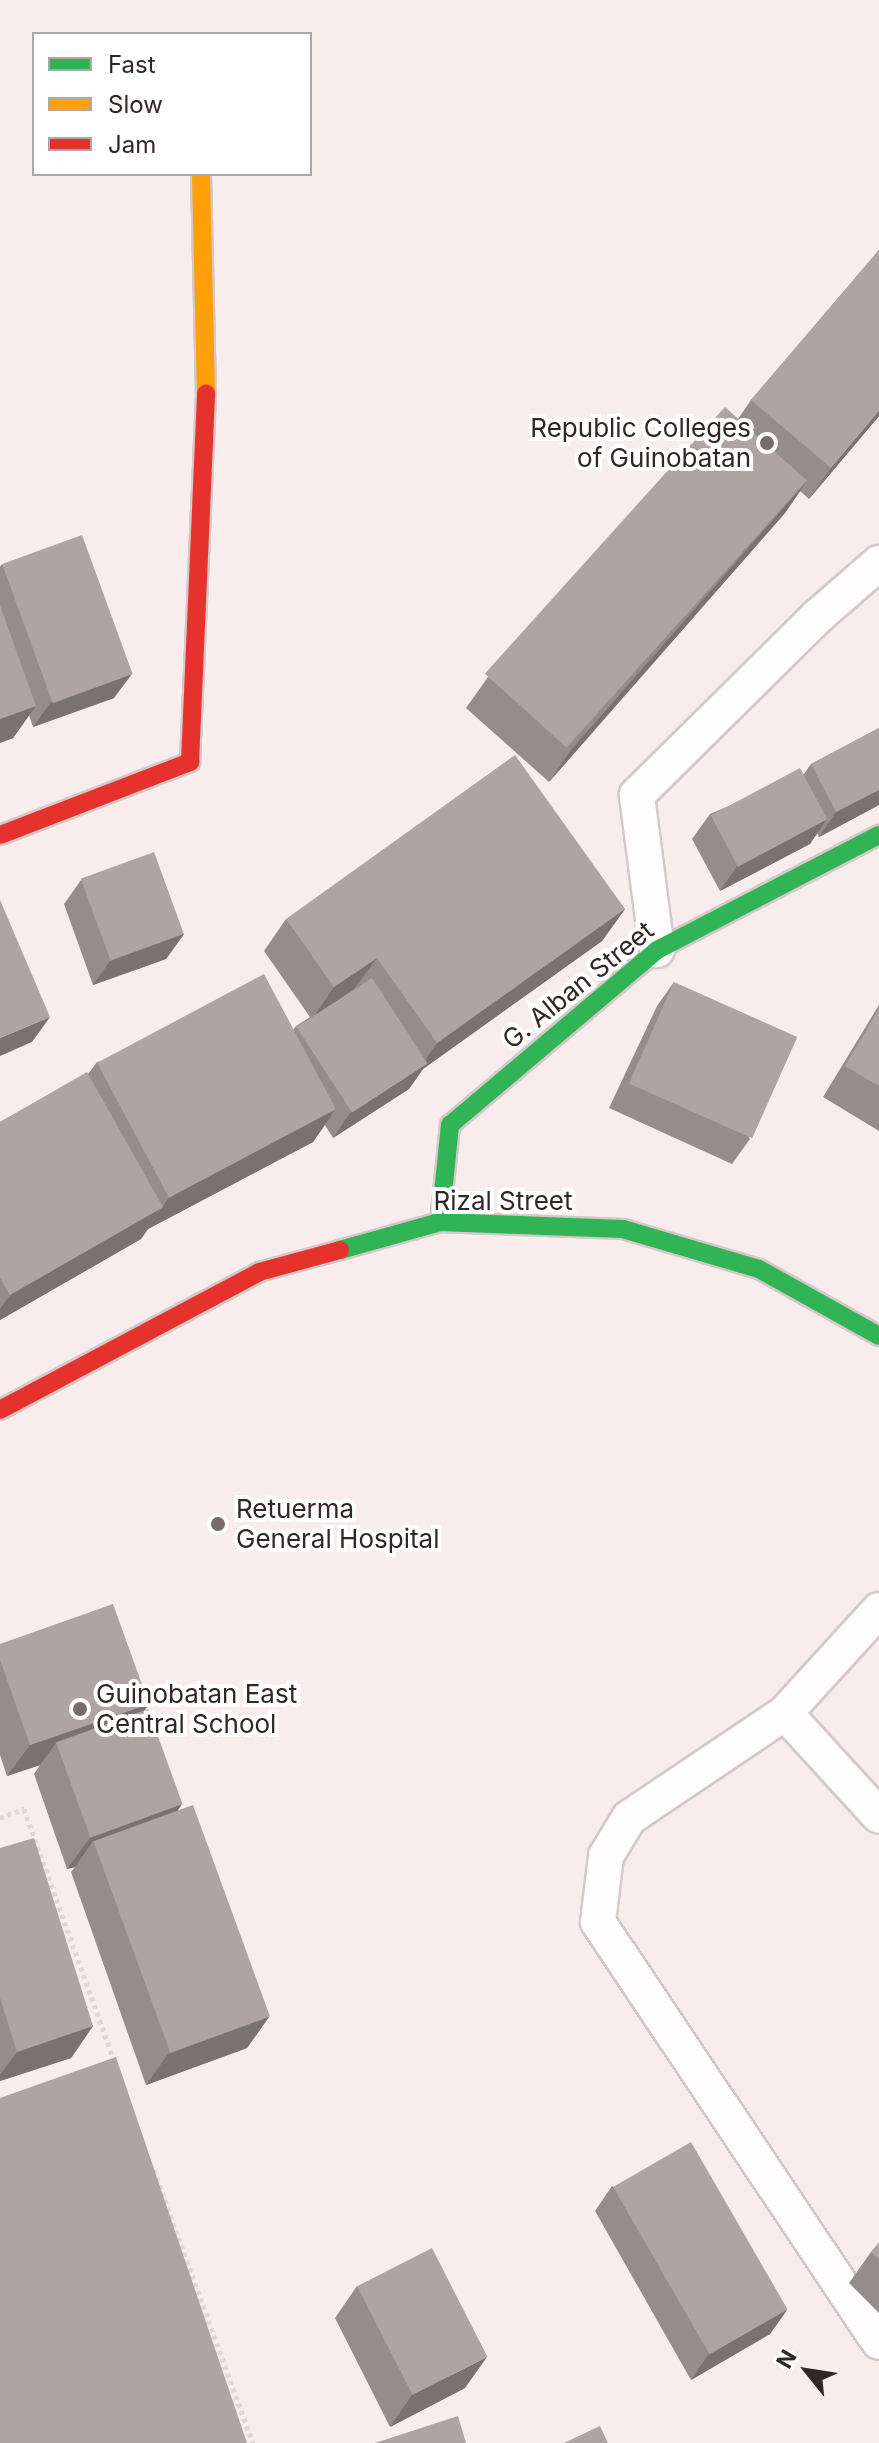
<!DOCTYPE html>
<html>
<head>
<meta charset="utf-8">
<style>
  body { margin:0 }
  #map { position:relative; width:879px; height:2443px; overflow:hidden; background:#f8ecec; font-family:Inter,sans-serif }
  div>[style] { position:absolute }
  .path>* { height:5px; margin-top:-2.5px; transform-origin:0; background:repeating-linear-gradient(90deg,#dcd8d8 0 4px,transparent 0 8px) }
  .roads { filter:drop-shadow(2px 0 #d4c8c8) drop-shadow(-2px 0 #d4c8c8) drop-shadow(0 2px #d4c8c8) drop-shadow(0 -2px #d4c8c8) }
  .lane>* { height:34px; margin:-17px; padding:0 17px; transform-origin:17px; border-radius:17px; background:#fefcfc }
  .fast>* { height:18px; margin:-9px; padding:0 9px; transform-origin:9px; border-radius:9px; background:#30b455 }
  .slow>* { height:18px; margin:-9px; padding:0 9px; transform-origin:9px; border-radius:9px; background:#ff9f0a }
  .jam>* { height:18px; margin:-9px; padding:0 9px; transform-origin:9px; border-radius:9px; background:#e5322d }
  .wall>* { inset:0; background:#968c8c }
  .shaded-wall>* { inset:0; background:#7a7272 }
  .building>* { inset:0; background:#afa3a3; transform-origin:0 0 }
  .dots>* { width:22px; height:22px; translate:-50% -50%; box-sizing:border-box; border:4px solid #fff; border-radius:50% }
  span { translate:-50% -50%; white-space:nowrap; text-align:center; line-height:1.15; -webkit-text-stroke:8px #fff; paint-order:stroke }
  .poi-label { font-size:26px; color:#332626 }
  .right { translate:-100% -50%; text-align:right }
  .left { translate:0 -50%; text-align:left }
  .street-label { font-size:26px; color:#332626 }
  .legend { position:absolute; left:32px; top:32px; width:280px; height:144px; box-sizing:border-box; background:#fff; border:2px solid #ada8a8; margin:0; padding:10px 14px; list-style:none; font-size:24px; color:#332626 }
  .legend li { display:flex; align-items:center; gap:16px; height:40px }
  .legend b { width:40px; border:2px solid #ada8a8 }
  .north { position:absolute; left:767px; top:2331px; width:80px; height:80px; -webkit-text-stroke:6px #fff; paint-order:stroke; rotate:300deg; font-size:22px; font-weight:700; line-height:32px; text-align:center; color:#332626 }
  .north::after { content:''; display:block; margin:auto; width:28px; height:36px; background:#332626; clip-path:polygon(50% 0,100% 100%,50% 72%,0 100%) }
</style>
</head>
<body>
<div id="map">
  <div class="path">
    <i style="left:0;top:1818px;width:26px;rotate:-21deg"></i>
    <i style="left:24px;top:1809px;width:270px;rotate:70.3deg"></i>
    <i style="left:154px;top:2170px;width:290px;rotate:70.1deg"></i>
  </div>
  <div class="roads">
    <div class="lane">
      <i style="left:657px;top:950px;width:156px;rotate:-97.4deg"></i>
      <i style="left:637px;top:795px;width:253px;rotate:-44.7deg"></i>
      <i style="left:817px;top:617px;width:82px;rotate:-41.1deg"></i>
      <i style="left:879px;top:1610px;width:139px;rotate:132.4deg"></i>
      <i style="left:785px;top:1713px;width:188px;rotate:146.1deg"></i>
      <i style="left:629px;top:1818px;width:44px;rotate:121.2deg"></i>
      <i style="left:606px;top:1856px;width:66px;rotate:96.9deg"></i>
      <i style="left:598px;top:1922px;width:505px;rotate:56.22deg"></i>
      <i style="left:785px;top:1713px;width:139px;rotate:47.6deg"></i>
    </div>
    <div class="fast">
      <i style="left:440px;top:1222px;width:98px;rotate:-84.1deg"></i>
      <i style="left:450px;top:1125px;width:271px;rotate:-40.2deg"></i>
      <i style="left:657px;top:950px;width:250px;rotate:-27.4deg"></i>
      <i style="left:340px;top:1250px;width:104px;rotate:-15.6deg"></i>
      <i style="left:440px;top:1222px;width:183px;rotate:2.2deg"></i>
      <i style="left:623px;top:1229px;width:142px;rotate:16.4deg"></i>
      <i style="left:759px;top:1269px;width:137px;rotate:29.2deg"></i>
    </div>
    <div class="slow">
      <i style="left:201px;top:174px;width:219px;rotate:88.7deg"></i>
    </div>
    <div class="jam">
      <i style="left:0;top:835px;width:204px;rotate:-21deg"></i>
      <i style="left:190px;top:762px;width:369px;rotate:-87.5deg"></i>
      <i style="left:0;top:1410px;width:293px;rotate:-28deg"></i>
      <i style="left:259px;top:1272px;width:84px;rotate:-15.2deg"></i>
    </div>
  </div>
  <div class="wall">
    <i style="clip-path:polygon(879px 250px,879px 416px,809px 499px,800px 491px,785px 513px,549px 782px,466px 708px,488px 677px,738px 419px,751px 400px)"></i>
    <i style="clip-path:polygon(2px 564px,114px 698px,33px 727px,29px 715px,13px 738px,0 743px,0 567px)"></i>
    <i style="clip-path:polygon(879px 728px,879px 805px,819px 837px,817px 833px,810px 844px,720px 891px,692px 839px,710px 814px,804px 774px,811px 764px)"></i>
    <i style="clip-path:polygon(81px 880px,184px 934px,166px 959px,93px 985px,64px 904px)"></i>
    <i style="clip-path:polygon(625px 909px,602px 941px,423px 1069px,409px 1089px,333px 1138px,325px 1125px,313px 1142px,148px 1229px,141px 1239px,0 1320px,0 1122px,88px 1074px,97px 1062px,293px 1030px,296px 1026px,310px 1017px,264px 951px,286px 919px)"></i>
    <i style="clip-path:polygon(674px 982px,750px 1139px,732px 1164px,609px 1108px,657px 1006px)"></i>
    <i style="clip-path:polygon(879px 1005px,879px 1131px,823px 1097px)"></i>
    <i style="clip-path:polygon(0 1644px,149px 1704px,144px 1711px,182px 1804px,178px 1810px,269px 2017px,247px 2048px,146px 2085px,71px 1872px,75px 1867px,67px 1869px,34px 1774px,40px 1765px,7px 1776px,0 1755px)"></i>
    <i style="clip-path:polygon(0 1848px,93px 2026px,71px 2058px,0 2081px)"></i>
    <i style="clip-path:polygon(612px 2186px,787px 2310px,770px 2334px,691px 2380px,595px 2211px)"></i>
    <i style="clip-path:polygon(879px 2243px,879px 2313px,849px 2283px,871px 2252px)"></i>
    <i style="clip-path:polygon(357px 2286px,465px 2388px,390px 2427px,335px 2318px)"></i>
  </div>
  <div class="shaded-wall">
    <i style="clip-path:polygon(879px 411px,879px 416px,809px 499px,831px 468px)"></i>
    <i style="clip-path:polygon(807px 481px,785px 513px,549px 782px,571px 750px)"></i>
    <i style="clip-path:polygon(132px 674px,114px 698px,33px 727px,51px 702px)"></i>
    <i style="clip-path:polygon(36px 706px,13px 738px,0 743px,0 719px)"></i>
    <i style="clip-path:polygon(879px 790px,879px 805px,819px 837px,836px 812px)"></i>
    <i style="clip-path:polygon(827px 819px,810px 844px,720px 891px,737px 866px)"></i>
    <i style="clip-path:polygon(625px 909px,602px 941px,423px 1069px,409px 1089px,333px 1138px,350px 1113px,419px 1069px,437px 1043px)"></i>
    <i style="clip-path:polygon(184px 934px,166px 959px,93px 985px,110px 961px)"></i>
    <i style="clip-path:polygon(377px 958px,354px 989px,312px 1019px,334px 987px)"></i>
    <i style="clip-path:polygon(50px 1017px,32px 1042px,0 1056px,0 1038px)"></i>
    <i style="clip-path:polygon(335px 1110px,313px 1142px,148px 1229px,141px 1239px,0 1320px,0 1309px,10px 1295px,162px 1208px,168px 1198px)"></i>
    <i style="clip-path:polygon(149px 1704px,127px 1735px,56px 1743px,40px 1765px,7px 1776px,30px 1745px)"></i>
    <i style="clip-path:polygon(182px 1804px,160px 1836px,93px 1841px,75px 1867px,67px 1869px,90px 1838px)"></i>
    <i style="clip-path:polygon(269px 2017px,247px 2048px,146px 2085px,168px 2054px)"></i>
    <i style="clip-path:polygon(93px 2026px,71px 2058px,0 2081px,0 2075px,17px 2052px)"></i>
    <i style="clip-path:polygon(787px 2310px,770px 2334px,691px 2380px,708px 2355px)"></i>
    <i style="clip-path:polygon(487px 2357px,465px 2388px,390px 2427px,412px 2395px)"></i>
  </div>
  <div class="building">
    <i style="clip-path:polygon(879px 250px,879px 411px,831px 468px,751px 400px)"></i>
    <i style="left:725px;top:407px;width:110px;height:359px;rotate:42deg"></i>
    <i style="left:82px;top:535px;width:148px;height:85px;rotate:70deg"></i>
    <i style="clip-path:polygon(0 605px,36px 706px,0 719px)"></i>
    <i style="clip-path:polygon(879px 728px,879px 790px,836px 812px,811px 764px)"></i>
    <i style="clip-path:polygon(515px 755px,625px 909px,437px 1043px,377px 958px,334px 987px,286px 919px)"></i>
    <i style="left:800px;top:768px;width:58px;height:101px;rotate:62deg"></i>
    <i style="left:154px;top:852px;width:87px;height:78px;rotate:70deg"></i>
    <i style="clip-path:polygon(0 900px,50px 1017px,0 1038px)"></i>
    <i style="left:264px;top:974px;width:153px;height:189px;rotate:62deg"></i>
    <i style="left:372px;top:978px;width:102px;height:90px;rotate:57deg"></i>
    <i style="left:674px;top:982px;width:135px;height:111px;rotate:24deg"></i>
    <i style="clip-path:polygon(879px 1009px,879px 1086px,845px 1066px)"></i>
    <i style="clip-path:polygon(87px 1072px,163px 1207px,10px 1295px,0 1278px,0 1122px)"></i>
    <i style="clip-path:polygon(113px 1604px,149px 1704px,30px 1745px,0 1660px,0 1644px)"></i>
    <i style="left:148px;top:1709px;width:101px;height:98px;rotate:70deg"></i>
    <i style="left:193px;top:1805px;width:225px;height:106px;rotate:70deg"></i>
    <i style="clip-path:polygon(34px 1838px,93px 2026px,17px 2052px,0 1998px,0 1848px)"></i>
    <i style="clip-path:polygon(116px 2057px,247px 2443px,0 2443px,0 2098px)"></i>
    <i style="left:691px;top:2142px;width:193px;height:90px;rotate:60deg"></i>
    <i style="clip-path:polygon(879px 2243px,879px 2259px,871px 2252px)"></i>
    <i style="left:432px;top:2248px;width:122px;height:84px;rotate:63deg"></i>
    <i style="clip-path:polygon(458px 2416px,466px 2443px,375px 2443px)"></i>
    <i style="clip-path:polygon(600px 2426px,608px 2443px,564px 2443px)"></i>
  </div>
  <div class="dots">
    <i style="left:767px;top:443px;background:#786b6b"></i>
    <i style="left:218px;top:1524px;background:#786b6b"></i>
    <i style="left:80px;top:1709px;background:#786b6b"></i>
  </div>
  <div class="poi-label">
    <span class="right" style="left:751px;top:443px">Republic Colleges<br>of Guinobatan</span>
    <span class="left" style="left:236px;top:1524px">Retuerma<br>General Hospital</span>
    <span class="left" style="left:96px;top:1709px">Guinobatan East<br>Central School</span>
  </div>
  <div class="street-label">
    <span style="left:578px;top:985px;rotate:-39deg">G. Alban Street</span>
    <span style="left:503px;top:1201px">Rizal Street</span>
  </div>
  <ul class="legend">
  <li><b style="height:10px;background:#30b455"></b>Fast</li>
  <li><b style="height:10px;background:#ff9f0a"></b>Slow</li>
  <li><b style="height:10px;background:#e5322d"></b>Jam</li>
  </ul>
  <div class="north">N</div>
</div>
</body>
</html>
